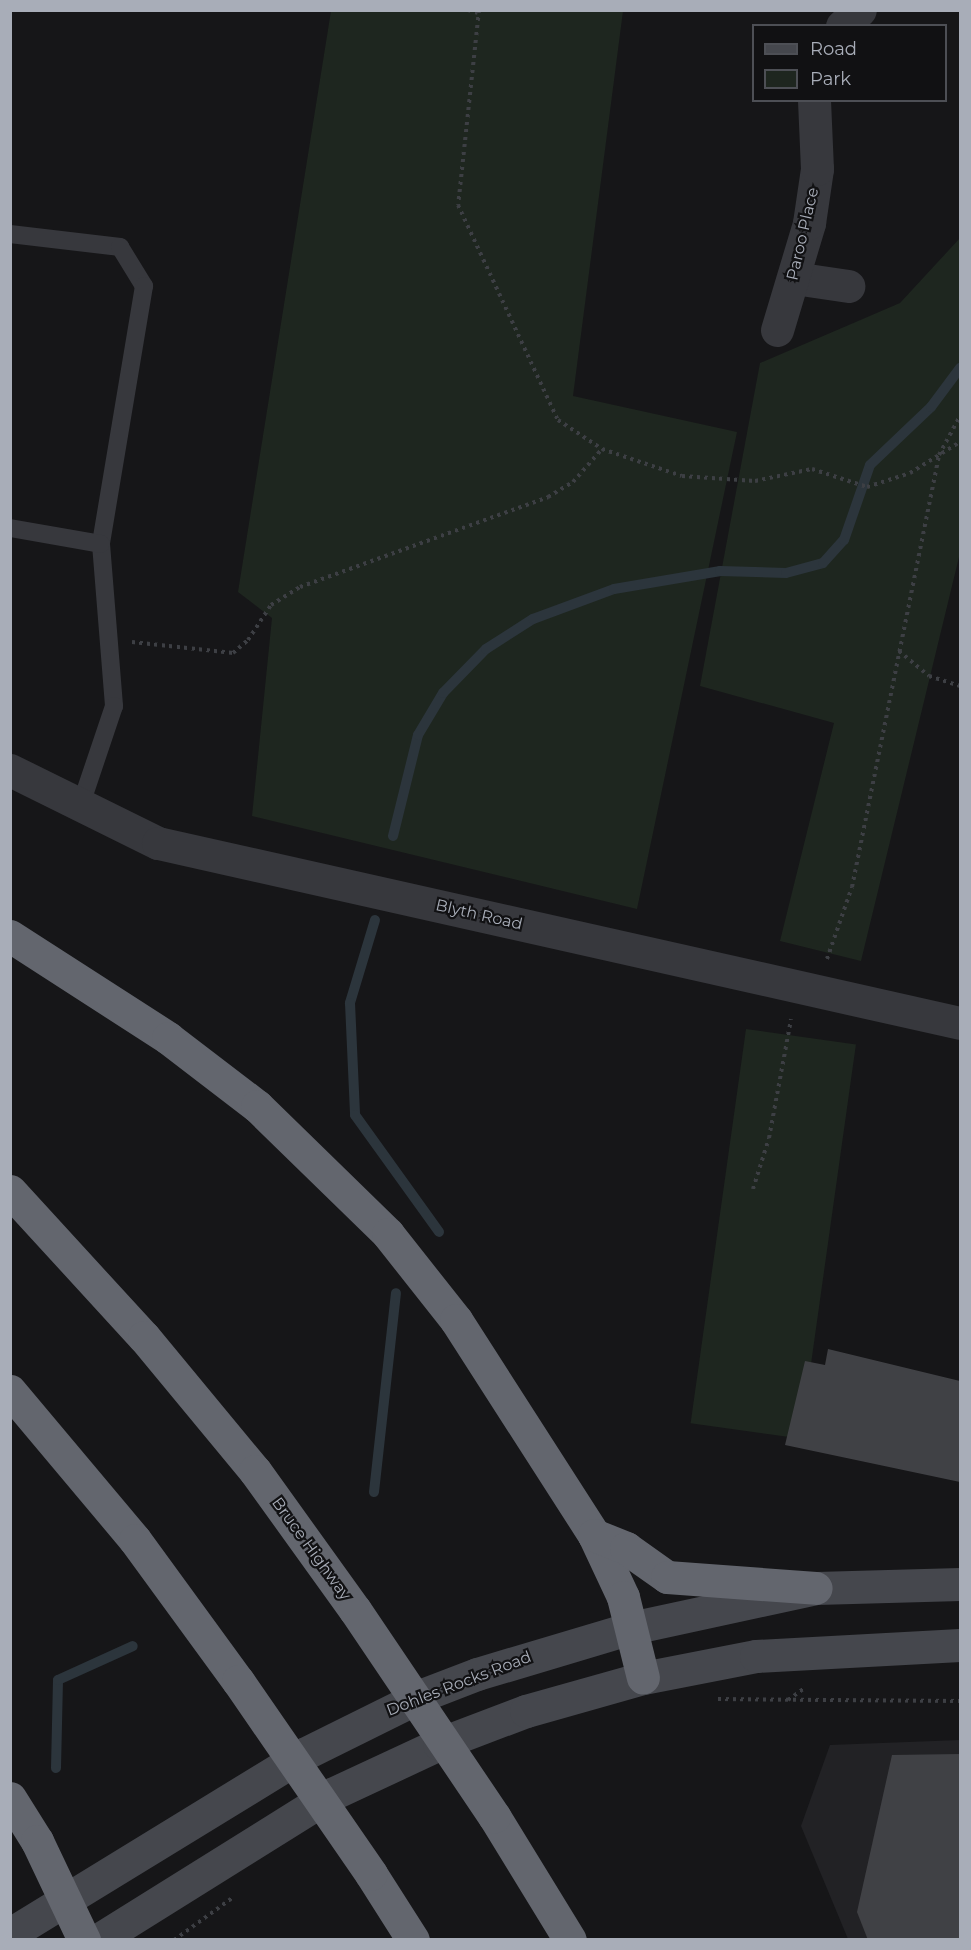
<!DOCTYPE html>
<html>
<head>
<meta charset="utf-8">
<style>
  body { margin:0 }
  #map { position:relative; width:971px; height:1950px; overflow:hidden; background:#161618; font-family:Montserrat,sans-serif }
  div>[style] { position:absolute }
  .built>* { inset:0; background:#222225 }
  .green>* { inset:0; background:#1e261f; transform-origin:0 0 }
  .stream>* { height:10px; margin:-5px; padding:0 5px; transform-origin:5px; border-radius:5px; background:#2c353c }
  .building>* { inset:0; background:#404145 }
  .path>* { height:4px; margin-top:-2px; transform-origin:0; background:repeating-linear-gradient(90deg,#3d3f44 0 3px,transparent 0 7.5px) }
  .service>* { height:18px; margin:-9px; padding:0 9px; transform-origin:9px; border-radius:9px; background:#37383d }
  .minor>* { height:33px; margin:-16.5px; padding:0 16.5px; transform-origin:16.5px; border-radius:16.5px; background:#37383d }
  .secondary>* { height:33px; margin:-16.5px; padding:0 16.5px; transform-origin:16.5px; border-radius:16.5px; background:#45474d }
  .motorway>* { height:33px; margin:-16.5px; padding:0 16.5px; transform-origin:16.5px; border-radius:16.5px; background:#63666e }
  .motorway-bridge>* { height:33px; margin:-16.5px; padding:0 16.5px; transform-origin:16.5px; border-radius:16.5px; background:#63666e }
  span { translate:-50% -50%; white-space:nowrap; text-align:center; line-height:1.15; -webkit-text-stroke:4.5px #111113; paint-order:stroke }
  .street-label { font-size:16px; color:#a8adb8 }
  .frame { position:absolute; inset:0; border:12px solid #a8adb8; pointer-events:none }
  .legend { position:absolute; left:752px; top:24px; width:195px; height:78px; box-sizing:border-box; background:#111113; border:2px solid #4d4f55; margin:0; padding:8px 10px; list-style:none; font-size:18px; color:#a8adb8 }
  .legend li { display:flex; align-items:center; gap:12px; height:30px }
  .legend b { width:30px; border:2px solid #4d4f55 }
</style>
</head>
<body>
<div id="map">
  <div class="built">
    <i style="clip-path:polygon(960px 1740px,960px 1939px,848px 1939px,801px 1826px,830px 1745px)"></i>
  </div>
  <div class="green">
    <i style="clip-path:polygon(331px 11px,623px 11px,573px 396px,737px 432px,637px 909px,252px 816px,272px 618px,238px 592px)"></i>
    <i style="clip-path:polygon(960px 238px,960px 553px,861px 961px,780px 941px,834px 723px,700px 686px,760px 363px,900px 303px)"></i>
    <i style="left:746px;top:1029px;width:111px;height:398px;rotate:8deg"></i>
  </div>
  <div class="stream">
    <i style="left:393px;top:836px;width:104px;rotate:-76.1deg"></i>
    <i style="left:418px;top:735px;width:49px;rotate:-59.2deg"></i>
    <i style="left:443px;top:693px;width:62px;rotate:-45.7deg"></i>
    <i style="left:486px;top:649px;width:56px;rotate:-32.6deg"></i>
    <i style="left:533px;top:619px;width:86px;rotate:-20.3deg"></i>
    <i style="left:614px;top:589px;width:108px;rotate:-9.6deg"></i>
    <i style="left:720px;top:571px;width:66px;rotate:1.7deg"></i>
    <i style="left:786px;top:573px;width:38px;rotate:-15deg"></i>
    <i style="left:823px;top:563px;width:31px;rotate:-48deg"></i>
    <i style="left:844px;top:540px;width:79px;rotate:-70.9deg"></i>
    <i style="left:870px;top:465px;width:84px;rotate:-43.6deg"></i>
    <i style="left:931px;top:407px;width:49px;rotate:-53.4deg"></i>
    <i style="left:375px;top:920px;width:87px;rotate:106.8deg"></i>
    <i style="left:350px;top:1003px;width:112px;rotate:87.4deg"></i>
    <i style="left:355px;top:1115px;width:144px;rotate:54.3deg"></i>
    <i style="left:374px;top:1492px;width:200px;rotate:-83.7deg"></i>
    <i style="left:56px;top:1768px;width:88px;rotate:-88.7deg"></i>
    <i style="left:58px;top:1680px;width:82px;rotate:-24.4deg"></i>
  </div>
  <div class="building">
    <i style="clip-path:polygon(828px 1349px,960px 1381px,960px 1482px,785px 1445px,805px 1361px,825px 1365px)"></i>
    <i style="clip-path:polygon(960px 1754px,960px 1940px,868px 1940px,857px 1912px,892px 1755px)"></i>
  </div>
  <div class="path">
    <i style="left:468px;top:10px;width:10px;rotate:17deg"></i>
    <i style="left:479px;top:10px;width:196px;rotate:96.1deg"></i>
    <i style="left:458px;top:205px;width:237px;rotate:65.1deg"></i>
    <i style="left:558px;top:420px;width:53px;rotate:33.4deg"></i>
    <i style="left:602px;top:449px;width:84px;rotate:18.6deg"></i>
    <i style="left:682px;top:476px;width:73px;rotate:3.9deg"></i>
    <i style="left:755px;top:481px;width:58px;rotate:-11.9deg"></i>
    <i style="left:812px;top:469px;width:58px;rotate:18.1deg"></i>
    <i style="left:867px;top:487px;width:45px;rotate:-18deg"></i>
    <i style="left:910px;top:473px;width:59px;rotate:-31.8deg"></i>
    <i style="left:132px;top:642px;width:102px;rotate:6.2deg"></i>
    <i style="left:233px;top:653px;width:20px;rotate:-41deg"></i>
    <i style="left:248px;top:640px;width:42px;rotate:-56.7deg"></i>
    <i style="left:271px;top:605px;width:34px;rotate:-32deg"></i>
    <i style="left:300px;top:587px;width:264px;rotate:-19.9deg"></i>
    <i style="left:548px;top:497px;width:29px;rotate:-31deg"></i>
    <i style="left:573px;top:482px;width:44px;rotate:-48.7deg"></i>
    <i style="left:899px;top:651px;width:39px;rotate:40deg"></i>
    <i style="left:929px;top:676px;width:33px;rotate:18deg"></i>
    <i style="left:827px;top:959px;width:76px;rotate:-70.9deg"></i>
    <i style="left:852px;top:887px;width:441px;rotate:-78.6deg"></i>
    <i style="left:939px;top:455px;width:44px;rotate:-61.7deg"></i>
    <i style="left:753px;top:1189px;width:53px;rotate:-72.6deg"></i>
    <i style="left:769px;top:1138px;width:121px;rotate:-79.5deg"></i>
    <i style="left:718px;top:1699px;width:242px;rotate:0.5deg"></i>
    <i style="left:788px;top:1700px;width:22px;rotate:-36deg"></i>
    <i style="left:174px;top:1940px;width:72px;rotate:-35.9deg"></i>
  </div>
  <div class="service">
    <i style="left:10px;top:234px;width:111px;rotate:6.7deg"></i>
    <i style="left:120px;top:247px;width:46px;rotate:58.4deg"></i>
    <i style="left:144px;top:286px;width:262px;rotate:99.5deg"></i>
    <i style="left:101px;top:544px;width:163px;rotate:85.4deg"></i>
    <i style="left:114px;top:706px;width:103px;rotate:108.6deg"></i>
    <i style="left:10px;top:528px;width:92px;rotate:10deg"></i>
  </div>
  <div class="minor">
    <i style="left:842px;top:26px;width:24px;rotate:-42deg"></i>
    <i style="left:794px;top:278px;width:55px;rotate:8.4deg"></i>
    <i style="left:777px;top:330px;width:112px;rotate:-73.3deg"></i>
    <i style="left:809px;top:223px;width:55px;rotate:-81.6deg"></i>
    <i style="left:817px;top:169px;width:69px;rotate:-92.5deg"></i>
    <i style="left:10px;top:770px;width:165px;rotate:26.3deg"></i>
    <i style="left:158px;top:843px;width:822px;rotate:12.65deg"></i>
  </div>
  <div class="secondary">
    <i style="left:10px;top:1934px;width:345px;rotate:-31.5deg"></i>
    <i style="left:304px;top:1754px;width:135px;rotate:-26.4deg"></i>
    <i style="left:425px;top:1694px;width:56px;rotate:-21deg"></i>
    <i style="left:477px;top:1674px;width:161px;rotate:-16.6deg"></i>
    <i style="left:631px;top:1628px;width:189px;rotate:-12.2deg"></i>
    <i style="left:816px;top:1588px;width:144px;rotate:-1.6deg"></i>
    <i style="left:98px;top:1940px;width:276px;rotate:-32deg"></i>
    <i style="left:332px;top:1794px;width:118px;rotate:-25deg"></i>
    <i style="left:439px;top:1744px;width:93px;rotate:-20.8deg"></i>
    <i style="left:526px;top:1711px;width:122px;rotate:-15.8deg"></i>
    <i style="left:643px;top:1678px;width:115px;rotate:-11deg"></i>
    <i style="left:756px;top:1656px;width:204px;rotate:-3.1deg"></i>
  </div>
  <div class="motorway">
    <i style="left:10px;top:936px;width:188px;rotate:32.8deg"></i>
    <i style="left:168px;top:1038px;width:112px;rotate:37.4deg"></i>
    <i style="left:257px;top:1106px;width:183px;rotate:44.3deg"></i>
    <i style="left:388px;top:1234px;width:110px;rotate:51.7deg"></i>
    <i style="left:456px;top:1320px;width:255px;rotate:57.3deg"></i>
    <i style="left:594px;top:1535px;width:68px;rotate:64.9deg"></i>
    <i style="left:623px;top:1597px;width:83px;rotate:76.1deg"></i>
    <i style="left:10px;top:1191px;width:198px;rotate:47.5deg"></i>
    <i style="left:144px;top:1337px;width:174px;rotate:50.4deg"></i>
    <i style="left:255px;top:1471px;width:171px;rotate:54.3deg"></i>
    <i style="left:10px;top:1391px;width:194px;rotate:50deg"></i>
    <i style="left:135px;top:1540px;width:175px;rotate:53.9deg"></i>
    <i style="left:594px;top:1535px;width:35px;rotate:22deg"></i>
    <i style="left:626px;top:1548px;width:50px;rotate:35.3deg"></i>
    <i style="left:667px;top:1577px;width:149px;rotate:4.2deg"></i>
    <i style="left:10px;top:1798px;width:51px;rotate:57.9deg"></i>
    <i style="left:37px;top:1841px;width:110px;rotate:64.6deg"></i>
    <i style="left:494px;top:1816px;width:145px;rotate:58.5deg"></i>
    <i style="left:371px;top:1874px;width:78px;rotate:57.5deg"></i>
  </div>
  <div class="motorway-bridge">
    <i style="left:355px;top:1610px;width:249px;rotate:56deg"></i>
    <i style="left:238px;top:1681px;width:234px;rotate:55.4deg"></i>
  </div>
  <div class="street-label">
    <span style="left:803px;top:234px;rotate:-77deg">Paroo Place</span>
    <span style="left:479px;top:915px;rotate:13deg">Blyth Road</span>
    <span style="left:311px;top:1549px;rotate:54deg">Bruce Highway</span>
    <span style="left:459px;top:1684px;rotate:-21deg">Dohles Rocks Road</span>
  </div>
  <div class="frame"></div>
  <ul class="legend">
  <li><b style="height:8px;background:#45474d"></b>Road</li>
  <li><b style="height:16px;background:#1e261f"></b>Park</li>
  </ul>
</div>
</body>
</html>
